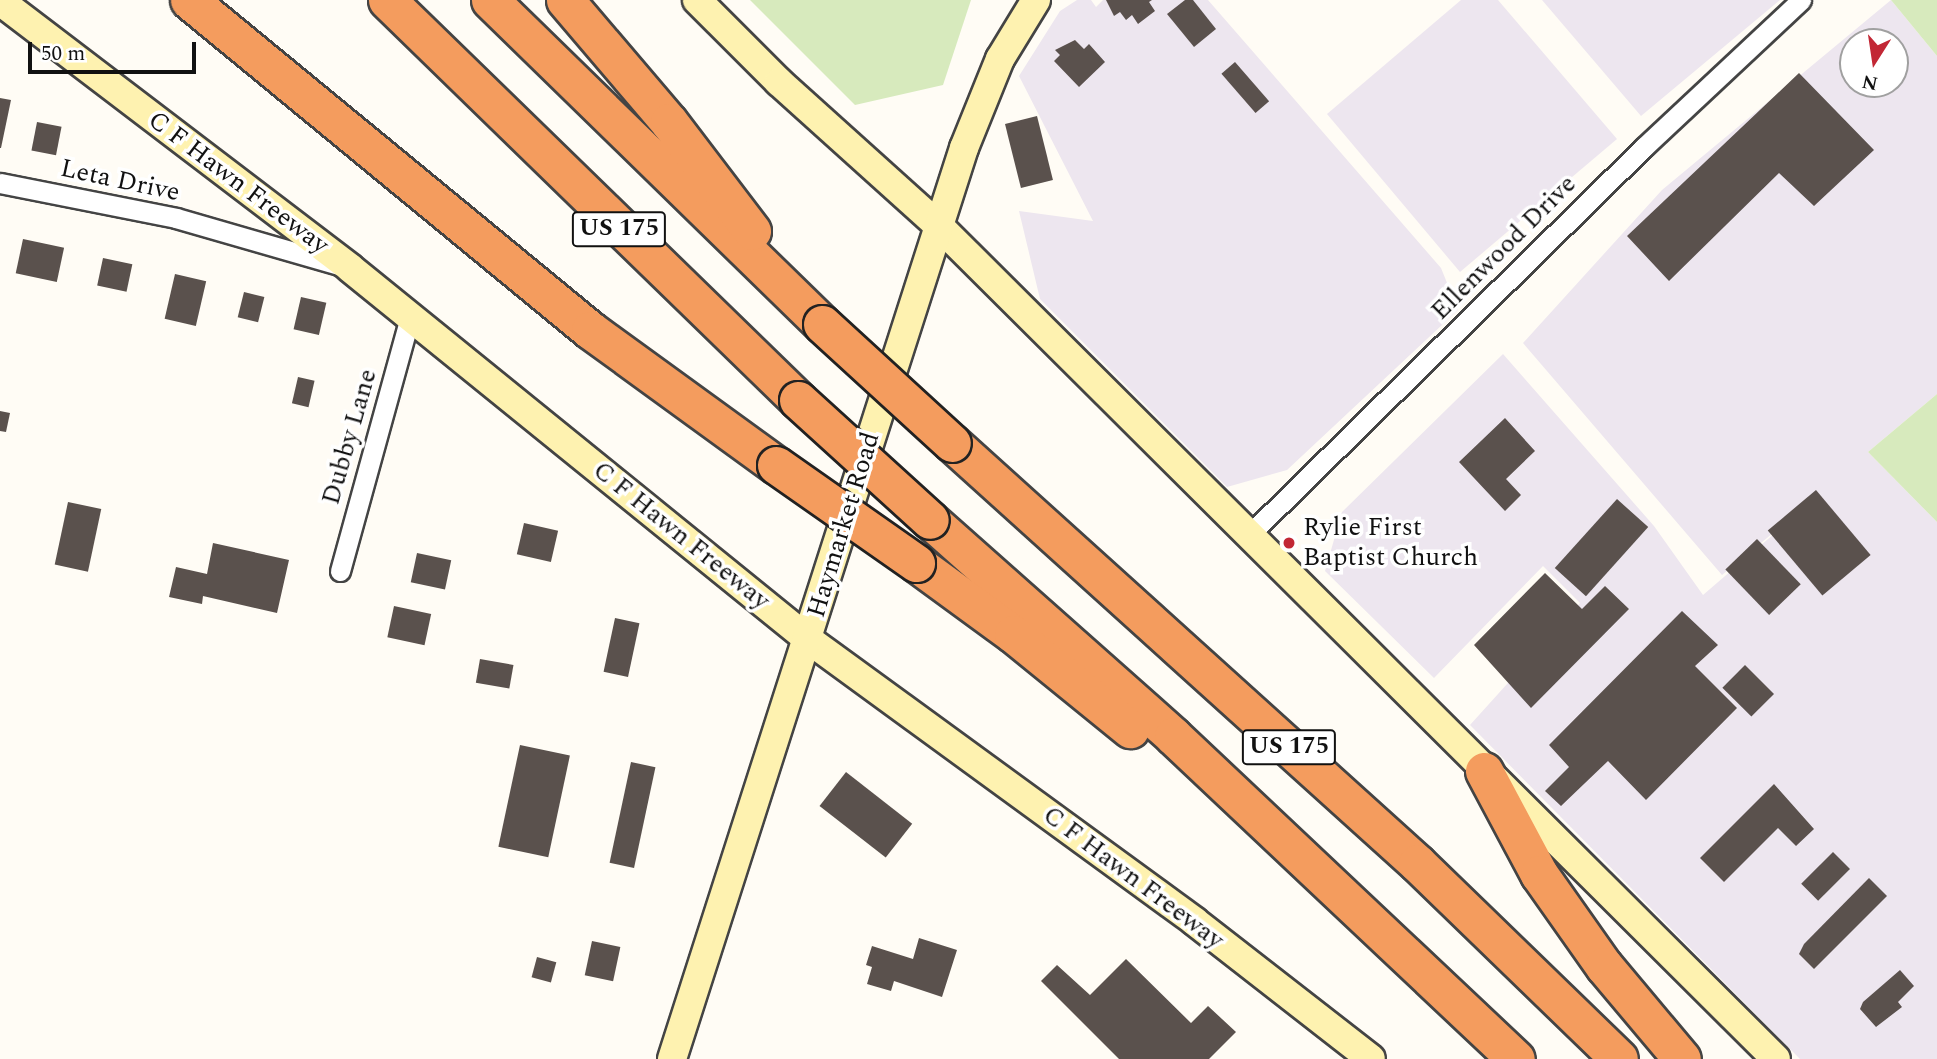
<!DOCTYPE html>
<html>
<head>
<meta charset="utf-8">
<style>
  body { margin:0 }
  #map { position:relative; width:1937px; height:1059px; overflow:hidden; background:#fffcf5; font-family:Spectral,serif }
  div>[style] { position:absolute }
  .industrial>* { inset:0; background:#ede6ef }
  .green>* { inset:0; background:#d7eabd }
  .building>* { inset:0; background:#5a514d; transform-origin:0 0 }
  .roads { filter:drop-shadow(2px 0 #444) drop-shadow(-2px 0 #444) drop-shadow(0 2px #444) drop-shadow(0 -2px #444) }
  .street>* { height:19px; margin:-9.5px; padding:0 9.5px; transform-origin:9.5px; border-radius:9.5px; background:#fff }
  .secondary>* { height:28px; margin:-14px; padding:0 14px; transform-origin:14px; border-radius:14px; background:#fef2b0 }
  .highway>* { height:37px; margin:-18.5px; padding:0 18.5px; transform-origin:18.5px; border-radius:18.5px; background:#f49c5e }
  .bridges { filter:drop-shadow(2px 0 #222) drop-shadow(-2px 0 #222) drop-shadow(0 2px #222) drop-shadow(0 -2px #222) }
  .highway-bridge>* { height:37px; margin:-18.5px; padding:0 18.5px; transform-origin:18.5px; border-radius:18.5px; background:#f49c5e }
  .dots>* { width:19px; height:19px; translate:-50% -50%; box-sizing:border-box; border:4px solid #fff; border-radius:50% }
  span { translate:-50% -50%; white-space:nowrap; text-align:center; line-height:1.15; -webkit-text-stroke:7px #fff; paint-order:stroke }
  .shield-label span { padding:2px 5px; background:#fff; border:2px solid; border-radius:5px; -webkit-text-stroke-width:0 }
  .shield-label { font-size:24px; color:#111; font-weight:700 }
  .street-label { font-size:26px; color:#111 }
  .poi-label { font-size:26px; color:#111 }
  .left { translate:0 -50%; text-align:left }
  .north { position:absolute; left:1839px; top:28px; width:70px; height:70px; box-sizing:border-box; background:#fff; border:2px solid #a0a0a0; border-radius:50%; rotate:192deg; font-size:19px; font-weight:700; line-height:28px; text-align:center; color:#111 }
  .north::after { content:''; display:block; margin:auto; width:24px; height:32px; background:#c22735; clip-path:polygon(50% 0,100% 100%,50% 72%,0 100%) }
  .scale { position:absolute; left:28px; top:42px; width:168px; height:32px; box-sizing:border-box; border:4px solid #111; border-top:0; padding-left:9px; font-size:21px; line-height:24px; white-space:nowrap; color:#111; -webkit-text-stroke:5px #fff; paint-order:stroke }
</style>
</head>
<body>
<div id="map">
  <div class="industrial">
    <i style="clip-path:polygon(1077px 0,1091px 0,1096px 7px,1103px 0,1208px 0,1441px 268px,1458px 310px,1287px 470px,1227px 487px,1040px 299px,1019px 211px,1093px 221px,1019px 76px,1060px 11px)"></i>
    <i style="clip-path:polygon(1461px 0,1498px 0,1617px 139px,1460px 272px,1327px 114px)"></i>
    <i style="clip-path:polygon(1542px 0,1780px 0,1641px 116px)"></i>
    <i style="clip-path:polygon(evenodd,1891px 0,1937px 56px,1937px 394px,1868px 452px,1937px 522px,1937px 1059px,1800px 1059px,1470px 725px,1580px 603px,1543px 566px,1434px 678px,1325px 571px,1342px 512px,1503px 354px,1654px 526px,1703px 595px,1825px 490px,1722px 575px,1523px 343px,1662px 190px,1891px 0,1853px 42px,1895px 42px,1895px 84px,1853px 84px,1853px 42px)"></i>
  </div>
  <div class="green">
    <i style="clip-path:polygon(750px 0,971px 0,943px 85px,855px 105px)"></i>
    <i style="clip-path:polygon(1891px 0,1937px 0,1937px 56px)"></i>
    <i style="clip-path:polygon(1937px 394px,1937px 522px,1868px 452px)"></i>
  </div>
  <div class="building">
    <i style="clip-path:polygon(1106px 0,1152px 0,1149px 2px,1155px 11px,1138px 24px,1132px 15px,1126px 20px,1120px 12px,1114px 16px)"></i>
    <i style="clip-path:polygon(1185px 0,1193px 0,1216px 29px,1194px 47px,1167px 14px)"></i>
    <i style="clip-path:polygon(1075px 40px,1084px 49px,1089px 44px,1105px 62px,1079px 87px,1054px 61px,1060px 55px,1055px 50px)"></i>
    <i style="left:1235px;top:62px;width:52px;height:18px;rotate:49deg"></i>
    <i style="clip-path:polygon(1799px 73px,1874px 150px,1814px 206px,1779px 173px,1669px 281px,1627px 236px)"></i>
    <i style="clip-path:polygon(0 98px,11px 100px,1px 148px,0 148px)"></i>
    <i style="left:1037px;top:116px;width:66px;height:33px;rotate:76deg"></i>
    <i style="left:37px;top:122px;width:25px;height:29px;rotate:11deg"></i>
    <i style="left:23px;top:239px;width:42px;height:35px;rotate:12deg"></i>
    <i style="left:103px;top:258px;width:30px;height:28px;rotate:12deg"></i>
    <i style="left:175px;top:274px;width:32px;height:46px;rotate:13deg"></i>
    <i style="left:244px;top:292px;width:21px;height:26px;rotate:14deg"></i>
    <i style="left:301px;top:297px;width:26px;height:33px;rotate:13deg"></i>
    <i style="left:298px;top:377px;width:17px;height:27px;rotate:13deg"></i>
    <i style="clip-path:polygon(0 411px,10px 413px,6px 432px,0 431px)"></i>
    <i style="clip-path:polygon(1505px 418px,1535px 451px,1506px 479px,1521px 495px,1505px 511px,1459px 462px)"></i>
    <i style="left:1816px;top:490px;width:85px;height:63px;rotate:50deg"></i>
    <i style="left:1617px;top:499px;width:42px;height:93px;rotate:42deg"></i>
    <i style="left:68px;top:502px;width:34px;height:64px;rotate:12deg"></i>
    <i style="left:524px;top:523px;width:35px;height:32px;rotate:13deg"></i>
    <i style="left:1757px;top:539px;width:63px;height:44px;rotate:46deg"></i>
    <i style="clip-path:polygon(213px 543px,289px 560px,277px 613px,203px 596px,202px 604px,169px 597px,176px 567px,207px 574px)"></i>
    <i style="left:417px;top:553px;width:35px;height:30px;rotate:12deg"></i>
    <i style="clip-path:polygon(1545px 573px,1582px 609px,1605px 586px,1629px 609px,1531px 708px,1474px 645px)"></i>
    <i style="left:394px;top:606px;width:38px;height:32px;rotate:12deg"></i>
    <i style="clip-path:polygon(1682px 611px,1718px 645px,1695px 666px,1737px 708px,1646px 800px,1608px 761px,1561px 806px,1545px 791px,1569px 767px,1549px 745px)"></i>
    <i style="left:615px;top:618px;width:25px;height:55px;rotate:12deg"></i>
    <i style="left:480px;top:659px;width:34px;height:24px;rotate:10deg"></i>
    <i style="left:1745px;top:665px;width:41px;height:32px;rotate:45deg"></i>
    <i style="left:520px;top:745px;width:51px;height:104px;rotate:12deg"></i>
    <i style="left:631px;top:762px;width:25px;height:103px;rotate:12deg"></i>
    <i style="left:846px;top:772px;width:84px;height:43px;rotate:38deg"></i>
    <i style="clip-path:polygon(1774px 784px,1814px 829px,1796px 846px,1778px 828px,1724px 882px,1700px 858px)"></i>
    <i style="left:1833px;top:852px;width:24px;height:45px;rotate:45deg"></i>
    <i style="clip-path:polygon(1869px 878px,1887px 896px,1814px 969px,1799px 954px,1804px 944px)"></i>
    <i style="clip-path:polygon(919px 938px,957px 950px,942px 997px,894px 981px,891px 991px,867px 984px,872px 967px,866px 965px,872px 946px,913px 959px)"></i>
    <i style="left:592px;top:941px;width:29px;height:35px;rotate:12deg"></i>
    <i style="left:537px;top:957px;width:20px;height:21px;rotate:15deg"></i>
    <i style="clip-path:polygon(1126px 959px,1191px 1023px,1208px 1006px,1236px 1032px,1209px 1059px,1119px 1059px,1041px 981px,1057px 965px,1090px 995px)"></i>
    <i style="clip-path:polygon(1900px 970px,1914px 986px,1898px 1002px,1902px 1007px,1876px 1027px,1860px 1009px,1863px 1002px)"></i>
  </div>
  <div class="roads">
    <div class="street">
      <i style="left:0;top:183px;width:179px;rotate:11.2deg"></i>
      <i style="left:176px;top:218px;width:170px;rotate:16.1deg"></i>
      <i style="left:1247px;top:537px;width:557px;rotate:-44.49deg"></i>
      <i style="left:1644px;top:147px;width:215px;rotate:-43.1deg"></i>
      <i style="left:340px;top:571px;width:263px;rotate:-74.6deg"></i>
    </div>
    <div class="secondary">
      <i style="left:697px;top:0;width:116px;rotate:45deg"></i>
      <i style="left:779px;top:82px;width:214px;rotate:42deg"></i>
      <i style="left:938px;top:225px;width:1182px;rotate:44.86deg"></i>
      <i style="left:0;top:1px;width:440px;rotate:37.3deg"></i>
      <i style="left:350px;top:268px;width:591px;rotate:39.02deg"></i>
      <i style="left:809px;top:640px;width:477px;rotate:36.1deg"></i>
      <i style="left:1194px;top:921px;width:224px;rotate:37.9deg"></i>
      <i style="left:672px;top:1059px;width:957px;rotate:-72.23deg"></i>
      <i style="left:964px;top:148px;width:96px;rotate:-68deg"></i>
      <i style="left:1000px;top:59px;width:69px;rotate:-58.6deg"></i>
    </div>
    <div class="highway">
      <i style="left:189px;top:0;width:519px;rotate:39.45deg"></i>
      <i style="left:590px;top:330px;width:230px;rotate:36deg"></i>
      <i style="left:387px;top:0;width:574px;rotate:44.22deg"></i>
      <i style="left:490px;top:0;width:464px;rotate:44.3deg"></i>
      <i style="left:565px;top:0;width:160px;rotate:49.6deg"></i>
      <i style="left:669px;top:122px;width:137px;rotate:52.7deg"></i>
      <i style="left:952px;top:443px;width:627px;rotate:42.09deg"></i>
      <i style="left:1417px;top:863px;width:281px;rotate:44.1deg"></i>
      <i style="left:930px;top:520px;width:325px;rotate:41.6deg"></i>
      <i style="left:1173px;top:736px;width:471px;rotate:43.3deg"></i>
      <i style="left:916px;top:563px;width:120px;rotate:36.2deg"></i>
      <i style="left:1013px;top:634px;width:151px;rotate:39.1deg"></i>
      <i style="left:1484px;top:771px;width:117px;rotate:61.9deg"></i>
      <i style="left:1539px;top:874px;width:113px;rotate:54.8deg"></i>
      <i style="left:1604px;top:966px;width:121px;rotate:50deg"></i>
    </div>
  </div>
  <div class="bridges">
    <div class="highway-bridge">
      <i style="left:822px;top:324px;width:176px;rotate:42.5deg"></i>
      <i style="left:798px;top:400px;width:178px;rotate:42.3deg"></i>
      <i style="left:776px;top:465px;width:171px;rotate:35deg"></i>
    </div>
  </div>
  <div class="dots">
    <i style="left:1289px;top:543px;background:#c22735"></i>
  </div>
  <div class="shield-label">
    <span style="left:619px;top:229px">US 175</span>
    <span style="left:1289px;top:747px">US 175</span>
  </div>
  <div class="street-label">
    <span style="left:120px;top:181px;rotate:12deg">Leta Drive</span>
    <span style="left:238px;top:183px;rotate:37deg">C F Hawn Freeway</span>
    <span style="left:1504px;top:248px;rotate:-45deg">Ellenwood Drive</span>
    <span style="left:350px;top:437px;rotate:-74deg">Dubby Lane</span>
    <span style="left:844px;top:525px;rotate:-73deg">Haymarket Road</span>
    <span style="left:681px;top:536px;rotate:39deg">C F Hawn Freeway</span>
    <span style="left:1133px;top:878px;rotate:37deg">C F Hawn Freeway</span>
  </div>
  <div class="poi-label">
    <span class="left" style="left:1303px;top:543px">Rylie First<br>Baptist Church</span>
  </div>
  <div class="north">N</div>
  <div class="scale">50 m</div>
</div>
</body>
</html>
